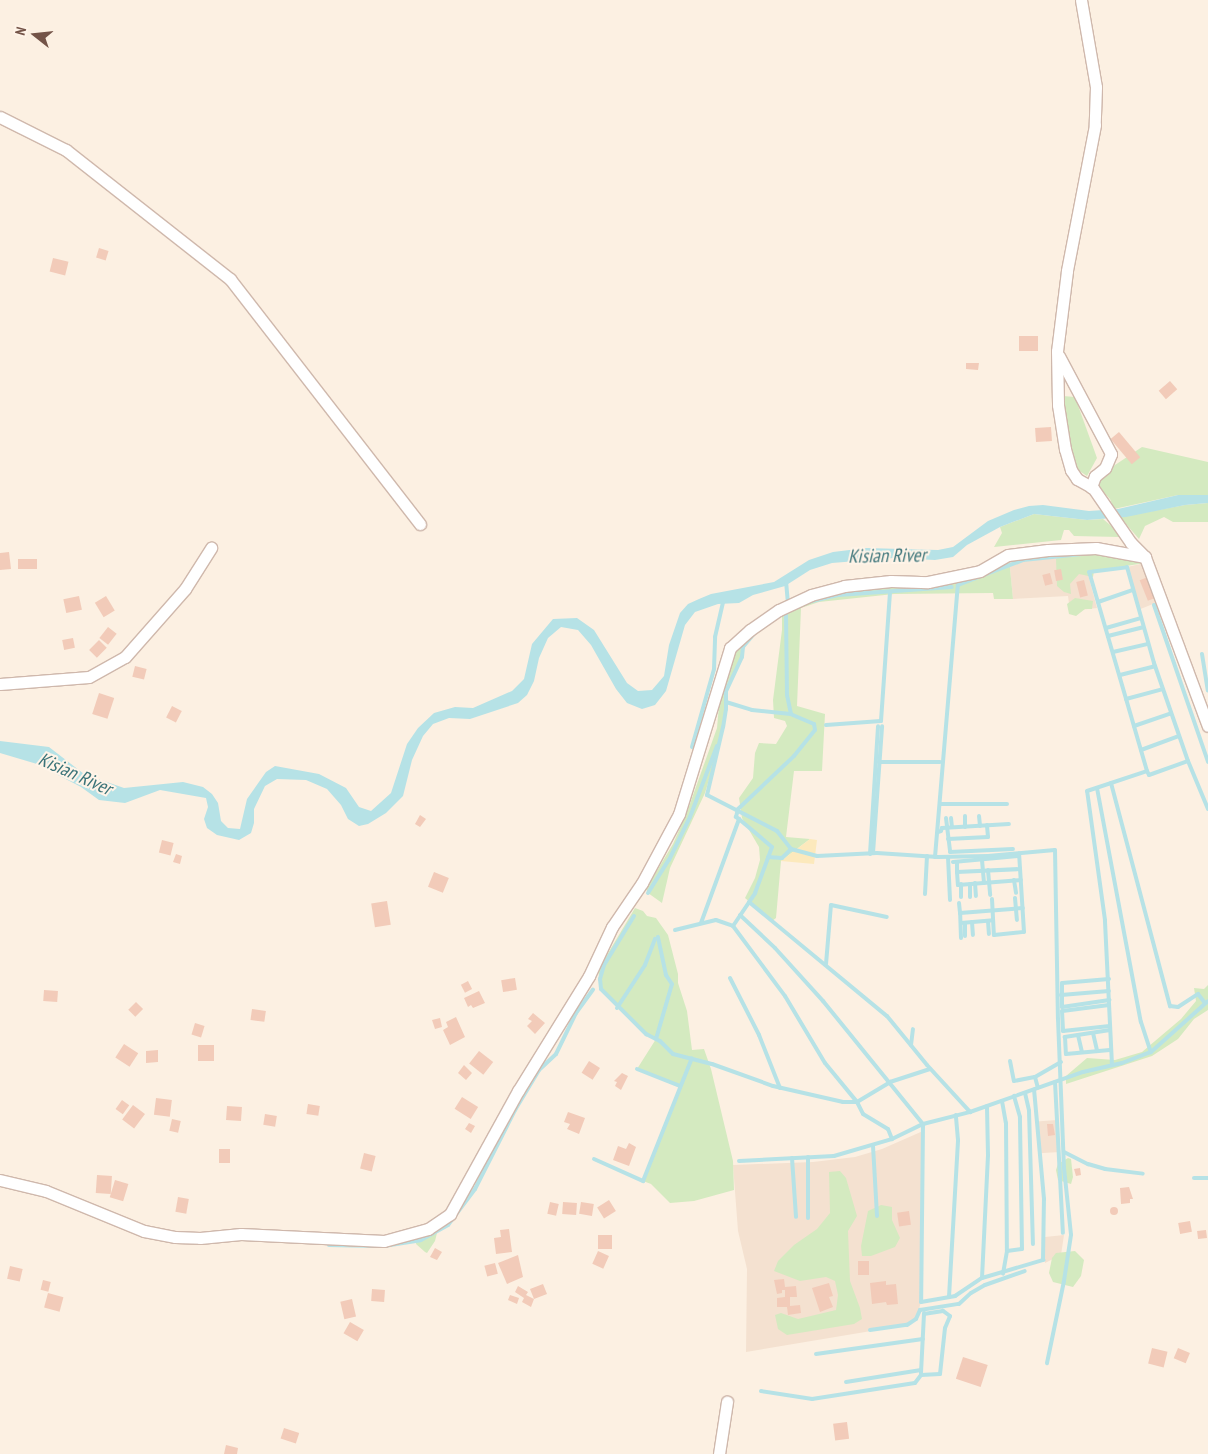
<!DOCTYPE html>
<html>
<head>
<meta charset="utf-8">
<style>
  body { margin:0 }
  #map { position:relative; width:1208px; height:1454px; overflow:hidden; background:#fcf0e2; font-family:"PT Sans Narrow",sans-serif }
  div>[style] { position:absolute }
  .residential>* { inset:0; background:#f4e1d0; transform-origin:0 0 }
  .green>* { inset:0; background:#d4eac0 }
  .sand>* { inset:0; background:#fce9bc }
  .water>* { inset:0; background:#b6e2e6 }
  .stream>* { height:4px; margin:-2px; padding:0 2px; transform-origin:2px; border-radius:2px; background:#b6e2e6 }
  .building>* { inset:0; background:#f2cbb9; transform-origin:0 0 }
  .round { border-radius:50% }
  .roads { filter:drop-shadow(1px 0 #cfb8ac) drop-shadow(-1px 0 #cfb8ac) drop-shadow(0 1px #cfb8ac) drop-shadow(0 -1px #cfb8ac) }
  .minor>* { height:11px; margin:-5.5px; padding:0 5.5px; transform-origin:5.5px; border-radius:5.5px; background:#fff }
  span { translate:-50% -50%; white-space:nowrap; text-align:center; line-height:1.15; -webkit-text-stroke:4px #fff4e8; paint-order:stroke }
  .water-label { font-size:19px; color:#3c7479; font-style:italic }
  .north { position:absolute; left:10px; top:10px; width:50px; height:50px; -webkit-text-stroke:4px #fff4e8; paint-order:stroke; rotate:286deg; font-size:14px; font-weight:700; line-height:20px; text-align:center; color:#745448 }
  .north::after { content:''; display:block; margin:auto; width:18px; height:22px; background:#745448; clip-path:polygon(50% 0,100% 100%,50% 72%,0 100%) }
</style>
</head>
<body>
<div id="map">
  <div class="residential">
    <i style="clip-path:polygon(1082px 552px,1097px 608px,1070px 611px,1068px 596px,1013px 599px,1009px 558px)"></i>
    <i style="clip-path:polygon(1145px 563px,1158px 602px,1138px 610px,1127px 567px)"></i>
    <i style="left:1057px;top:1120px;width:32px;height:20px;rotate:86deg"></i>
    <i style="clip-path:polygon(923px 1131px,921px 1302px,916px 1319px,907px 1325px,746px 1352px,747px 1269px,738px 1231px,733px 1165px,813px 1162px,855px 1157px,882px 1149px)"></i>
    <i style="clip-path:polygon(1064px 1235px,1061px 1255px,1045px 1263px,1045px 1237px)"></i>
  </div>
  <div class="green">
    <i style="clip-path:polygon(1063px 396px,1075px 397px,1097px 458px,1087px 476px,1078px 470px,1071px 452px,1065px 425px)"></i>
    <i style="clip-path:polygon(1142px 447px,1208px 462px,1208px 495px,1178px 495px,1114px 509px,1110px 499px,1095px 483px,1109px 469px)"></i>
    <i style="clip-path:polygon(1208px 503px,1208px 522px,1173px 522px,1164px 517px,1145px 526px,1139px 539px,1120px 517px,1185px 505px)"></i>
    <i style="clip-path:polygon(1034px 514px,1087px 520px,1103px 519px,1115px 529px,1119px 537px,1074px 536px,1069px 530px,1064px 530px,1061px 540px,994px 547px,1002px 533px,1000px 527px)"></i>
    <i style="clip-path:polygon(1077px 543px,1101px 552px,1140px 559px,1145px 563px,1094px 571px,1093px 577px,1079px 574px,1070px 584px,1071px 594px,1064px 592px,1057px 586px,1056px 559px)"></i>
    <i style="clip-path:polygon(1009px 558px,1013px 599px,994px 599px,993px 593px,894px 594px,819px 602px,801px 608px,797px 706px,825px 714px,822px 771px,794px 771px,786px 837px,810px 839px,781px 861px,776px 918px,772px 921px,745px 898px,755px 878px,760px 860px,759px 847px,742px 818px,739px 798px,753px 778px,755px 753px,759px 743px,776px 744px,787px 726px,785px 721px,774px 718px,773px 700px,782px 630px,782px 615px,810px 598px,847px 589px,928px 585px)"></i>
    <i style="clip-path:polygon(1075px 598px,1093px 601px,1092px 609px,1085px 609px,1076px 616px,1069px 614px,1067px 604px)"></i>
    <i style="clip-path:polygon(751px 636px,743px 647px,742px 657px,726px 691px,726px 709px,720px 743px,705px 793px,670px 868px,662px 903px,648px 893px,646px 889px,673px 844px,687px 812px,717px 728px,721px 683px,733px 649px)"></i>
    <i style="clip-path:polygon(635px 908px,643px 911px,647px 916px,656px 918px,668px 935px,678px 974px,678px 983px,687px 1011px,692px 1050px,704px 1049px,711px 1069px,733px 1161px,734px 1190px,694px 1201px,670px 1203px,651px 1184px,643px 1181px,680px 1086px,637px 1069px,656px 1039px,646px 1034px,601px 989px,598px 970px)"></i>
    <i style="clip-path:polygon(1208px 985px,1208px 1010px,1194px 1019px,1178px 1039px,1152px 1056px,1066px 1084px,1066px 1076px,1087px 1058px,1115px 1060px,1142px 1052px,1181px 1019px,1196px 1001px,1194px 988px,1204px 989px)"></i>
    <i style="clip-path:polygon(1068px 1158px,1071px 1159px,1073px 1177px,1071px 1184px,1058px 1180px,1056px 1170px,1058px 1164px)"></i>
    <i style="clip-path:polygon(840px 1171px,846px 1178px,857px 1216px,848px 1231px,850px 1281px,860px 1308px,862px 1319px,854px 1324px,787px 1335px,778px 1329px,775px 1315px,781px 1313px,798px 1319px,836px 1310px,838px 1295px,835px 1281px,826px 1277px,800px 1281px,774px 1271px,778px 1261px,794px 1245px,817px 1229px,830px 1213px,829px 1172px)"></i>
    <i style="clip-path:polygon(881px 1205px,892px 1207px,892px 1220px,900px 1238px,895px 1247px,871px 1256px,862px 1256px,861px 1246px,868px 1211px)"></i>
    <i style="clip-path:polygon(438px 1229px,435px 1241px,427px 1253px,425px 1252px,416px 1244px,417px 1238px)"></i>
    <i style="clip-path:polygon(1075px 1251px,1084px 1260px,1081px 1276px,1073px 1287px,1053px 1282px,1049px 1273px,1052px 1258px,1056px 1253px)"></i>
  </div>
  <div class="sand">
    <i style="clip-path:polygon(810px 839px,817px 840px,814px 864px,781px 861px)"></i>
  </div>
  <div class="water">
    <i style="clip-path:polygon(1178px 495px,1208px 495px,1208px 503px,1185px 505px,1126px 517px,1087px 520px,1034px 514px,1000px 527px,967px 545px,953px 557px,935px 560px,893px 558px,832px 563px,810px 570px,785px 586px,753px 595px,739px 603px,718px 604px,695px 612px,685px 625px,666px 691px,655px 705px,642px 709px,627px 703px,616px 689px,591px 645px,578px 630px,561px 627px,548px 638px,539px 658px,534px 681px,527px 695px,518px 703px,470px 719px,449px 718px,433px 724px,423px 736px,412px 760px,403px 796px,386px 813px,368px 824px,359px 826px,348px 819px,341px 805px,327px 789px,306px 780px,277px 779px,265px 786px,254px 809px,254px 823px,251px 833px,239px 840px,217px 835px,207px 828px,204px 819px,208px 807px,206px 798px,160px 790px,125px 803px,99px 800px,81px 787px,37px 764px,0 753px,0 741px,49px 747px,84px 774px,124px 788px,183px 782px,203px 787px,212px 794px,218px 803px,221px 821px,228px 828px,240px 829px,247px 799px,266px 772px,275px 766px,319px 774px,346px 788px,359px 807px,371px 811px,391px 793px,407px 744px,418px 728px,434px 713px,455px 707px,473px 708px,512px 691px,524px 679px,532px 644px,553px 619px,577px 618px,594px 630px,627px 683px,638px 691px,652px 690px,664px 676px,669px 645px,680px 613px,688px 604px,699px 599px,711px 594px,774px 582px,809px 560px,833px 552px,866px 548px,938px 550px,953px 547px,988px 521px,1014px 510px,1029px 506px,1043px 505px,1089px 511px,1118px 509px)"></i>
  </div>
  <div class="stream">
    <i style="left:786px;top:581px;width:22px;rotate:85deg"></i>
    <i style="left:808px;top:602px;width:31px;rotate:-13deg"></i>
    <i style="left:838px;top:595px;width:114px;rotate:-4deg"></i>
    <i style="left:1098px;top:602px;width:37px;rotate:-19deg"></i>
    <i style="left:1154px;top:605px;width:166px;rotate:71deg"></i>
    <i style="left:1106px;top:628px;width:36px;rotate:-16deg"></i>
    <i style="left:753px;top:635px;width:16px;rotate:130deg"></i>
    <i style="left:743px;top:647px;width:10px;rotate:96deg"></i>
    <i style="left:742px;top:657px;width:38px;rotate:115deg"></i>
    <i style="left:726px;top:691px;width:18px;rotate:90deg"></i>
    <i style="left:726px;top:709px;width:18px;rotate:99deg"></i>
    <i style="left:723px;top:727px;width:70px;rotate:103.2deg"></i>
    <i style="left:707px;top:795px;width:79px;rotate:27.2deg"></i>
    <i style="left:777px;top:831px;width:23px;rotate:52deg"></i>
    <i style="left:791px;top:849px;width:27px;rotate:15deg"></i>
    <i style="left:817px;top:856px;width:60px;rotate:-2.9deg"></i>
    <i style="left:877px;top:853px;width:61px;rotate:3.8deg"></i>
    <i style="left:938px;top:857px;width:50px;rotate:-1.1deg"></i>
    <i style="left:988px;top:856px;width:67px;rotate:-5.1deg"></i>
    <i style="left:1055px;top:850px;width:169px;rotate:89deg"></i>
    <i style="left:1058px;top:1019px;width:149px;rotate:87.7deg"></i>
    <i style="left:1064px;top:1168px;width:67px;rotate:84deg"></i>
    <i style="left:1071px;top:1235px;width:47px;rotate:98.7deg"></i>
    <i style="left:1064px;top:1281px;width:84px;rotate:101.7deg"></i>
    <i style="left:1108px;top:636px;width:36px;rotate:-14deg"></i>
    <i style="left:1113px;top:652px;width:36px;rotate:-13deg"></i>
    <i style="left:1202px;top:654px;width:37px;rotate:81deg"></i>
    <i style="left:1120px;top:675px;width:36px;rotate:-14deg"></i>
    <i style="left:1126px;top:699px;width:38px;rotate:-15deg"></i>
    <i style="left:726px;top:702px;width:27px;rotate:17deg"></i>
    <i style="left:752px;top:710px;width:39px;rotate:6deg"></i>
    <i style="left:826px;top:725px;width:55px;rotate:-4.2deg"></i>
    <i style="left:881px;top:721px;width:129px;rotate:-86deg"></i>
    <i style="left:1134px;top:726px;width:39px;rotate:-19deg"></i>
    <i style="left:692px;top:747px;width:81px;rotate:-74.2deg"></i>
    <i style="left:714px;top:669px;width:32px;rotate:-88deg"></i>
    <i style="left:715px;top:637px;width:37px;rotate:-77deg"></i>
    <i style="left:1141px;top:750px;width:40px;rotate:-20.2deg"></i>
    <i style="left:879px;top:762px;width:61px"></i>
    <i style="left:1147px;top:771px;width:207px;rotate:-106.2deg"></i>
    <i style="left:1089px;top:572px;width:38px;rotate:-7deg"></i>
    <i style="left:1127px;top:567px;width:100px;rotate:74.3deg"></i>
    <i style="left:1154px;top:663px;width:104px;rotate:70.9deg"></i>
    <i style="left:1188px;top:761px;width:52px;rotate:67.4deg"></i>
    <i style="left:1111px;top:783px;width:231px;rotate:75.2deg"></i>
    <i style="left:1170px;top:1006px;width:8px;rotate:7deg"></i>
    <i style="left:1178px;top:1007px;width:24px;rotate:-33deg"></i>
    <i style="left:1198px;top:994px;width:11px;rotate:52deg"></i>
    <i style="left:1097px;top:788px;width:238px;rotate:79.4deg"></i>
    <i style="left:1141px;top:1022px;width:32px;rotate:72deg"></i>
    <i style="left:940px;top:804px;width:67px"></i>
    <i style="left:965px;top:816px;width:11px;rotate:90deg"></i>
    <i style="left:979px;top:816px;width:10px;rotate:84deg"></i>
    <i style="left:946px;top:818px;width:34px;rotate:83deg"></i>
    <i style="left:950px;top:852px;width:63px;rotate:-2.7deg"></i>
    <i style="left:951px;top:818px;width:9px;rotate:84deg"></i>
    <i style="left:938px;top:832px;width:3px;rotate:-18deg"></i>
    <i style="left:941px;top:831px;width:3px;rotate:-72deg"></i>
    <i style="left:942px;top:828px;width:67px;rotate:-3.4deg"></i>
    <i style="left:948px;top:839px;width:40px;rotate:-2.9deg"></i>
    <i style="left:988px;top:837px;width:12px;rotate:-95deg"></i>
    <i style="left:873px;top:853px;width:127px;rotate:-85.9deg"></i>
    <i style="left:870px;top:854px;width:128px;rotate:-86.4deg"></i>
    <i style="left:768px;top:857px;width:14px;rotate:4deg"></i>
    <i style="left:782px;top:858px;width:13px;rotate:-45deg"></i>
    <i style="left:935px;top:857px;width:273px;rotate:-85.2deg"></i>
    <i style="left:958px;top:585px;width:70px;rotate:-21deg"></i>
    <i style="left:1023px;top:560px;width:59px;rotate:-5.8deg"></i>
    <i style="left:948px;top:857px;width:43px;rotate:87.3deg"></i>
    <i style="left:982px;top:860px;width:23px;rotate:85deg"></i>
    <i style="left:953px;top:862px;width:66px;rotate:-5.2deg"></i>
    <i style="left:957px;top:862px;width:10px;rotate:90deg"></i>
    <i style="left:957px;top:872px;width:63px;rotate:-2.7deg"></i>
    <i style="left:988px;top:870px;width:25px;rotate:85deg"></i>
    <i style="left:957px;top:872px;width:13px;rotate:86deg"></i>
    <i style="left:958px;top:885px;width:63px;rotate:-4.5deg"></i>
    <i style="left:1014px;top:880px;width:13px;rotate:81deg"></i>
    <i style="left:975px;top:883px;width:13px;rotate:86deg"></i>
    <i style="left:961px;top:884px;width:13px;rotate:90deg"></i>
    <i style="left:970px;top:884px;width:13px;rotate:90deg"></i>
    <i style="left:648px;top:893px;width:39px;rotate:-58deg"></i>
    <i style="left:669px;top:860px;width:48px;rotate:-64deg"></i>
    <i style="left:690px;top:817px;width:76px;rotate:-69.2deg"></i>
    <i style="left:925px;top:894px;width:38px;rotate:-87deg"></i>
    <i style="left:1015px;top:898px;width:22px;rotate:85deg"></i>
    <i style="left:992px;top:899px;width:36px;rotate:87deg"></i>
    <i style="left:994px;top:935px;width:30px;rotate:-6deg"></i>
    <i style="left:1024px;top:932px;width:79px;rotate:-93.6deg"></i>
    <i style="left:749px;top:902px;width:179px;rotate:39.6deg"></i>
    <i style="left:887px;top:1016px;width:63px;rotate:50.8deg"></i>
    <i style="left:927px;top:1065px;width:64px;rotate:47.5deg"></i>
    <i style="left:959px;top:903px;width:10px;rotate:84deg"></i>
    <i style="left:740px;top:915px;width:48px;rotate:43.3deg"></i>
    <i style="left:775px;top:948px;width:72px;rotate:47.8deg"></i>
    <i style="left:823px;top:1001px;width:159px;rotate:50.9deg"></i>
    <i style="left:923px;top:1124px;width:178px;rotate:90.6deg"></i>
    <i style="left:921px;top:1302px;width:35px;rotate:-10deg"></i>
    <i style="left:955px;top:1296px;width:32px;rotate:-34deg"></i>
    <i style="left:982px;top:1278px;width:123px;rotate:-87.2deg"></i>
    <i style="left:988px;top:1155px;width:49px;rotate:-91.2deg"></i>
    <i style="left:634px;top:916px;width:57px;rotate:121.5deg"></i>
    <i style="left:604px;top:965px;width:15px;rotate:106deg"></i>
    <i style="left:600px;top:979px;width:10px;rotate:84deg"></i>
    <i style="left:601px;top:989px;width:64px;rotate:45deg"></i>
    <i style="left:646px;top:1034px;width:16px;rotate:27deg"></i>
    <i style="left:660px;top:1041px;width:18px;rotate:45deg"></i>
    <i style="left:673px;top:1054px;width:40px;rotate:14.4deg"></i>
    <i style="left:712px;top:1064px;width:65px;rotate:19.8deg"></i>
    <i style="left:773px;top:1086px;width:72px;rotate:12.9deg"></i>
    <i style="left:843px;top:1102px;width:14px"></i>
    <i style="left:857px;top:1102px;width:13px;rotate:63deg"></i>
    <i style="left:863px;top:1114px;width:29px;rotate:31deg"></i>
    <i style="left:888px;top:1129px;width:11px;rotate:68deg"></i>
    <i style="left:988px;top:921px;width:13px;rotate:86deg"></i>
    <i style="left:972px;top:922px;width:13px;rotate:86deg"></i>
    <i style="left:701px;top:923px;width:111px;rotate:-69.9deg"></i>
    <i style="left:739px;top:819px;width:4px;rotate:-146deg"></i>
    <i style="left:736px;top:817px;width:8px;rotate:-76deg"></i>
    <i style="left:738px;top:809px;width:77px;rotate:-43.4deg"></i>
    <i style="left:794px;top:756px;width:33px;rotate:-51deg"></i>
    <i style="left:815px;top:730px;width:6px;rotate:-99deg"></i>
    <i style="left:814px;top:724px;width:25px;rotate:-157deg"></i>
    <i style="left:791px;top:714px;width:19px;rotate:-102deg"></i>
    <i style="left:787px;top:695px;width:83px;rotate:-90.7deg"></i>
    <i style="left:961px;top:923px;width:32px;rotate:-5deg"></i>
    <i style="left:965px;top:923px;width:13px;rotate:90deg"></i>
    <i style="left:733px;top:926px;width:40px;rotate:-56deg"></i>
    <i style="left:755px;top:893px;width:49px;rotate:-69.7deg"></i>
    <i style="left:772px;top:847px;width:43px;rotate:-139.7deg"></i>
    <i style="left:675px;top:930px;width:42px;rotate:-13.7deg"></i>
    <i style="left:716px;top:920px;width:18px;rotate:19deg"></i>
    <i style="left:733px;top:926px;width:87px;rotate:53.4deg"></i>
    <i style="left:785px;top:996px;width:78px;rotate:59.2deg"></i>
    <i style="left:825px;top:1063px;width:50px;rotate:50.6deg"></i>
    <i style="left:857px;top:1102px;width:39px;rotate:-31deg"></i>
    <i style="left:890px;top:1082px;width:42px;rotate:-18deg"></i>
    <i style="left:961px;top:938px;width:25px;rotate:-92deg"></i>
    <i style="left:960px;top:913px;width:63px;rotate:-4.5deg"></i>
    <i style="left:826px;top:964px;width:59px;rotate:-85.2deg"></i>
    <i style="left:831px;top:905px;width:57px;rotate:12.1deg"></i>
    <i style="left:730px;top:978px;width:64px;rotate:63deg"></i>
    <i style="left:759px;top:1035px;width:57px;rotate:68.4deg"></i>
    <i style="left:1109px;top:979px;width:47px;rotate:175.1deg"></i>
    <i style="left:1062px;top:983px;width:24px;rotate:90deg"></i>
    <i style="left:1062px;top:1007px;width:48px;rotate:-8.5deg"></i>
    <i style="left:1061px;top:995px;width:48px;rotate:-4.8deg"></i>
    <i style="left:1109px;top:1005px;width:47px;rotate:172.7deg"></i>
    <i style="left:1062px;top:1011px;width:20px;rotate:87deg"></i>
    <i style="left:1063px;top:1031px;width:47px;rotate:-6.1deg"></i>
    <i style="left:617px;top:1008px;width:51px;rotate:-56.9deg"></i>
    <i style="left:645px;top:965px;width:28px;rotate:-69deg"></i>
    <i style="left:1110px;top:1030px;width:46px;rotate:171.2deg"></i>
    <i style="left:1065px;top:1037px;width:17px;rotate:87deg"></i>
    <i style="left:1066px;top:1054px;width:44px;rotate:-5.2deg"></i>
    <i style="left:1093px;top:1033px;width:18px;rotate:77deg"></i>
    <i style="left:1078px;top:1035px;width:17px;rotate:77deg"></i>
    <i style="left:656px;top:1039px;width:57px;rotate:-73.8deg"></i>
    <i style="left:672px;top:984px;width:11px;rotate:-124deg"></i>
    <i style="left:666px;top:975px;width:39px;rotate:-102deg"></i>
    <i style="left:911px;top:1045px;width:16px;rotate:-83deg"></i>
    <i style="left:1010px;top:1061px;width:20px;rotate:79deg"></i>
    <i style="left:1014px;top:1081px;width:21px;rotate:-11deg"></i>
    <i style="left:1035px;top:1077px;width:11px;rotate:75deg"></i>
    <i style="left:1112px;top:1065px;width:145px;rotate:-92.8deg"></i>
    <i style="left:1105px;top:920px;width:130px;rotate:-97.9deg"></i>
    <i style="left:1087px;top:791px;width:63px;rotate:-18.4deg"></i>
    <i style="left:1147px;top:771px;width:4px;rotate:63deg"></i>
    <i style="left:1149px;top:775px;width:41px;rotate:-19.7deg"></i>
    <i style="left:637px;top:1069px;width:46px;rotate:21.6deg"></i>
    <i style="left:1035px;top:1077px;width:30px;rotate:-30deg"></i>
    <i style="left:1055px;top:1082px;width:151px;rotate:87deg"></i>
    <i style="left:1025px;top:1093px;width:18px;rotate:77deg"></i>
    <i style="left:1029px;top:1111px;width:133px;rotate:88.3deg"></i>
    <i style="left:1002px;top:1101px;width:22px;rotate:80deg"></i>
    <i style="left:1006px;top:1123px;width:128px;rotate:89.6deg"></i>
    <i style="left:1007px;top:1251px;width:23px;rotate:100deg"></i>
    <i style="left:873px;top:1146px;width:70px;rotate:86.7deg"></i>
    <i style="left:1064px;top:1152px;width:27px;rotate:27deg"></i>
    <i style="left:1088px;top:1164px;width:18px;rotate:16deg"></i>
    <i style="left:1105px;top:1169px;width:38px;rotate:7deg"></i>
    <i style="left:808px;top:1157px;width:61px;rotate:90deg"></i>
    <i style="left:792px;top:1158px;width:59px;rotate:86.1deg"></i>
    <i style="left:594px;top:1159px;width:54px;rotate:24.2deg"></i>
    <i style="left:643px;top:1181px;width:132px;rotate:-68.3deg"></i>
    <i style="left:739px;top:1161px;width:95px;rotate:-3deg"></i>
    <i style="left:834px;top:1156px;width:60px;rotate:-16.3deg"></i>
    <i style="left:892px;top:1139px;width:34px;rotate:-26deg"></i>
    <i style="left:923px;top:1124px;width:49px;rotate:-14.3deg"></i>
    <i style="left:970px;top:1112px;width:120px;rotate:-19.5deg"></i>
    <i style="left:1083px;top:1072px;width:40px;rotate:-13deg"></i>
    <i style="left:1122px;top:1063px;width:31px;rotate:-21deg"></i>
    <i style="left:1151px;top:1052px;width:76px;rotate:-41.8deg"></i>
    <i style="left:1194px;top:1178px;width:14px"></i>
    <i style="left:329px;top:1245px;width:48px;rotate:1.2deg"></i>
    <i style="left:384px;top:1246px;width:37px;rotate:-9deg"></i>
    <i style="left:421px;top:1240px;width:31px;rotate:-29deg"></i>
    <i style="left:448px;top:1225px;width:45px;rotate:-53.1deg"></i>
    <i style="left:475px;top:1189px;width:89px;rotate:-63.1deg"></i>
    <i style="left:515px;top:1110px;width:47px;rotate:-59deg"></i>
    <i style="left:539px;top:1070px;width:23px;rotate:-43deg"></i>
    <i style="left:556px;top:1054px;width:46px;rotate:-64deg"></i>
    <i style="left:576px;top:1013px;width:29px;rotate:-54deg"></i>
    <i style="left:1007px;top:1251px;width:15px;rotate:-8deg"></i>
    <i style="left:1022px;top:1249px;width:132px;rotate:-90.9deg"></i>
    <i style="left:1020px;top:1117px;width:22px;rotate:-106deg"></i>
    <i style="left:982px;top:1278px;width:64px;rotate:-16.4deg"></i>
    <i style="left:1043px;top:1260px;width:61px;rotate:-89.1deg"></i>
    <i style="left:1044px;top:1199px;width:110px;rotate:-95.2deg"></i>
    <i style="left:949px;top:1297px;width:157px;rotate:-86.7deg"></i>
    <i style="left:958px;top:1140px;width:25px;rotate:-95deg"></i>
    <i style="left:920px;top:1310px;width:39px;rotate:-9deg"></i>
    <i style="left:959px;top:1304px;width:16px;rotate:-43deg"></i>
    <i style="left:971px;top:1293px;width:16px;rotate:-30deg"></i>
    <i style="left:985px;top:1285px;width:42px;rotate:-19.3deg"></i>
    <i style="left:870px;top:1330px;width:37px;rotate:-8deg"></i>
    <i style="left:907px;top:1325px;width:11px;rotate:-34deg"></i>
    <i style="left:916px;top:1319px;width:10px;rotate:-66deg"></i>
    <i style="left:816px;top:1354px;width:108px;rotate:-8deg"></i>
    <i style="left:921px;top:1373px;width:60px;rotate:-87.1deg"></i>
    <i style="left:846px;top:1382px;width:76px;rotate:-9.1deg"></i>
    <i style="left:761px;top:1391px;width:52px;rotate:8.9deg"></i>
    <i style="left:812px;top:1399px;width:104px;rotate:-8.8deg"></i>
    <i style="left:915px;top:1383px;width:10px;rotate:-53deg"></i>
    <i style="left:921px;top:1375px;width:19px;rotate:-3deg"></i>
    <i style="left:940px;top:1374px;width:46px;rotate:-83.8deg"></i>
    <i style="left:945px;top:1328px;width:13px;rotate:-67deg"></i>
    <i style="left:950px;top:1316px;width:9px;rotate:-144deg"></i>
    <i style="left:943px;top:1311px;width:18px;rotate:171deg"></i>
  </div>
  <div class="building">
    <i style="left:99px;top:248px;width:10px;height:10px;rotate:17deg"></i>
    <i style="left:53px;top:258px;width:16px;height:14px;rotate:14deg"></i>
    <i style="left:1019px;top:336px;width:19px;height:15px"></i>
    <i style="clip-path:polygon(966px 363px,979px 363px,978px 370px,966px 369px)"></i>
    <i style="left:1170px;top:381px;width:11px;height:15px;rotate:49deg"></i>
    <i style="left:1051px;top:427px;width:14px;height:16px;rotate:86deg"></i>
    <i style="left:1119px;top:432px;width:33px;height:11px;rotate:50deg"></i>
    <i style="clip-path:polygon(9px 552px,11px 569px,0 570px,0 553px)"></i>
    <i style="left:18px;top:559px;width:19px;height:10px"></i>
    <i style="left:1061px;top:569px;width:11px;height:7px;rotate:80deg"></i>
    <i style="left:1050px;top:573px;width:11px;height:8px;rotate:75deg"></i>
    <i style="left:1148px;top:577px;width:22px;height:9px;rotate:68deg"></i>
    <i style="left:1084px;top:580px;width:16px;height:8px;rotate:76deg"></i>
    <i style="left:79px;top:596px;width:14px;height:16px;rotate:78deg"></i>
    <i style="left:106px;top:596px;width:17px;height:13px;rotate:59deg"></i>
    <i style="left:108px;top:627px;width:11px;height:14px;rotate:38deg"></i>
    <i style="left:73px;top:638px;width:10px;height:11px;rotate:79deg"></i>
    <i style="left:99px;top:640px;width:11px;height:14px;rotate:45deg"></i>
    <i style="left:135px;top:666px;width:12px;height:11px;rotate:14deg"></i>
    <i style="left:99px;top:693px;width:16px;height:22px;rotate:18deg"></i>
    <i style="left:172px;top:706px;width:11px;height:13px;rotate:27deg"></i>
    <i style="clip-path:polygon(420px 815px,426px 819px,420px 827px,415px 824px)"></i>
    <i style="left:162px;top:840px;width:12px;height:13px;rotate:14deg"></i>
    <i style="clip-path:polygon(176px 854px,182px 856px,180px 864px,173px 862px)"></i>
    <i style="left:434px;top:872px;width:16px;height:16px;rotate:22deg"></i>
    <i style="left:387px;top:901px;width:24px;height:16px;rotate:81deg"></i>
    <i style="left:515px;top:978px;width:12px;height:14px;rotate:81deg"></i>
    <i style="left:468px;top:981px;width:9px;height:8px;rotate:63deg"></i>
    <i style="left:44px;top:990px;width:14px;height:11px;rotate:4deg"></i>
    <i style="clip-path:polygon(479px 991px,485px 1003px,473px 1008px,471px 1005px,468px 1007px,464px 998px)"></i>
    <i style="left:136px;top:1002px;width:10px;height:11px;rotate:45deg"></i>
    <i style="left:252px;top:1009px;width:14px;height:11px;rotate:8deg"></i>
    <i style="clip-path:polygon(533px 1013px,545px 1023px,535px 1034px,527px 1026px,532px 1021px,528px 1019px)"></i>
    <i style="clip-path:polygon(456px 1017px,465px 1037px,450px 1045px,443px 1030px,448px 1027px,446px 1022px)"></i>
    <i style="clip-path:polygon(440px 1018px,442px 1027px,435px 1029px,432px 1020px)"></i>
    <i style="left:195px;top:1023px;width:10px;height:12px;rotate:17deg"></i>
    <i style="left:124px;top:1044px;width:17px;height:16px;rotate:33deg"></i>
    <i style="left:198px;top:1045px;width:16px;height:16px"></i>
    <i style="clip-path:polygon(158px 1050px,158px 1062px,146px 1063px,146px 1051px)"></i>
    <i style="left:479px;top:1051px;width:18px;height:16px;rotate:38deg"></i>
    <i style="left:589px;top:1061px;width:13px;height:14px;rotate:32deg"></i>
    <i style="clip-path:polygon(464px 1065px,472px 1073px,466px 1080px,458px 1073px)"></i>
    <i style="clip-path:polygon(622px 1073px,628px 1076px,621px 1090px,615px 1086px,617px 1082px,614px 1081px)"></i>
    <i style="left:462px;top:1097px;width:19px;height:14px;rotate:32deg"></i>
    <i style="left:156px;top:1098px;width:16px;height:17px;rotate:7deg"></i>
    <i style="left:122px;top:1100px;width:9px;height:11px;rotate:36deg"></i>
    <i style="left:308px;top:1104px;width:12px;height:10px;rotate:9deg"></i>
    <i style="left:133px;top:1105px;width:15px;height:18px;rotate:37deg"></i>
    <i style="left:227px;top:1106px;width:15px;height:14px;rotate:4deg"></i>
    <i style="clip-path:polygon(568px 1112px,585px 1118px,579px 1134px,567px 1129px,570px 1124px,564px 1122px)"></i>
    <i style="left:265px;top:1114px;width:12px;height:11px;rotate:9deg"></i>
    <i style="left:172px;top:1119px;width:9px;height:12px;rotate:13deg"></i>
    <i style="clip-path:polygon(469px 1123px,475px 1126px,471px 1133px,465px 1129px)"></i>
    <i style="clip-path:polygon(1047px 1124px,1053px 1124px,1055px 1135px,1048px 1136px)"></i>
    <i style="clip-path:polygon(629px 1143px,636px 1147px,629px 1166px,613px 1160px,618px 1146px,626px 1149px)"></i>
    <i style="left:219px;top:1149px;width:11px;height:14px"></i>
    <i style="left:364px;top:1153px;width:12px;height:16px;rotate:14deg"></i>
    <i style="clip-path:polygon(1080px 1168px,1081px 1175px,1076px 1176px,1074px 1169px)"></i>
    <i style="left:97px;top:1175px;width:15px;height:18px;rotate:4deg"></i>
    <i style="left:115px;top:1180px;width:14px;height:18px;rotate:17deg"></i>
    <i style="clip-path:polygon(1129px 1187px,1133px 1199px,1130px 1199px,1130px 1203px,1121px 1204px,1120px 1188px)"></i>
    <i style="left:178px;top:1197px;width:11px;height:15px;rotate:10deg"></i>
    <i style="left:609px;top:1200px;width:13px;height:14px;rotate:58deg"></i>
    <i style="left:550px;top:1202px;width:9px;height:12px;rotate:13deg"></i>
    <i style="left:563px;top:1202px;width:14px;height:12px;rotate:4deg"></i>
    <i style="left:581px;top:1202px;width:13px;height:12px;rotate:9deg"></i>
    <i class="round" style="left:1110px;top:1207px;width:8px;height:8px"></i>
    <i style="left:909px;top:1211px;width:14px;height:12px;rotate:82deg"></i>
    <i style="left:1190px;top:1221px;width:11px;height:12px;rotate:80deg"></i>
    <i style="clip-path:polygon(509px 1229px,512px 1252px,496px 1254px,494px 1238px,501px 1237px,500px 1230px)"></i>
    <i style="left:1206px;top:1230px;width:8px;height:9px;rotate:83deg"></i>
    <i style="left:598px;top:1235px;width:14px;height:14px"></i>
    <i style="clip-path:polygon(435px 1248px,442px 1252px,437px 1260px,430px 1257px)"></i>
    <i style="left:598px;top:1251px;width:12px;height:14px;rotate:24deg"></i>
    <i style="clip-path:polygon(518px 1255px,523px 1277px,507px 1284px,498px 1263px)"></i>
    <i style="left:869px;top:1261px;width:14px;height:11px;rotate:90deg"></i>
    <i style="left:495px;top:1263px;width:11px;height:11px;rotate:75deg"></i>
    <i style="left:10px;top:1266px;width:13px;height:13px;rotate:13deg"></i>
    <i style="clip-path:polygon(784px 1279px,785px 1287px,796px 1286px,797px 1297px,790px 1297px,790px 1306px,800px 1305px,801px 1313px,788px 1315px,787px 1307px,777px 1307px,777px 1298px,785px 1297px,785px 1290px,782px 1290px,782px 1293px,777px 1294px,774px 1280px)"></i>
    <i style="left:43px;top:1280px;width:8px;height:10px;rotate:14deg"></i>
    <i style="clip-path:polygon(886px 1281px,886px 1285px,896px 1284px,898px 1304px,887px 1305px,886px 1302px,872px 1304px,870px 1283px)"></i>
    <i style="clip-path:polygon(829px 1283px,833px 1296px,829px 1297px,833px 1307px,820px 1312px,812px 1288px)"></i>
    <i style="clip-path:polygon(543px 1284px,547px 1294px,534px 1299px,531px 1307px,522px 1302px,524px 1298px,515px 1292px,518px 1286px,528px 1292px,526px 1295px,534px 1299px,530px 1289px)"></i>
    <i style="left:372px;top:1289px;width:13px;height:12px;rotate:4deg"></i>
    <i style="left:48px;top:1293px;width:16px;height:15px;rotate:15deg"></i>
    <i style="clip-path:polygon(510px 1295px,519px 1298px,517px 1304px,508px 1300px)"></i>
    <i style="left:352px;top:1299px;width:18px;height:12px;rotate:77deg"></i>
    <i style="left:350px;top:1322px;width:16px;height:13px;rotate:30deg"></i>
    <i style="left:1152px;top:1348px;width:16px;height:16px;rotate:14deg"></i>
    <i style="left:1178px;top:1348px;width:13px;height:11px;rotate:23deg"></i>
    <i style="left:963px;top:1357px;width:26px;height:23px;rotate:18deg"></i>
    <i style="left:847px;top:1422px;width:17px;height:14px;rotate:83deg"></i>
    <i style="left:284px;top:1428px;width:16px;height:11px;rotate:18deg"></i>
    <i style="clip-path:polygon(226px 1445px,238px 1448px,237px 1454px,224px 1454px)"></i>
  </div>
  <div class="roads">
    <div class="minor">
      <i style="left:1081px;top:0;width:88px;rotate:80.2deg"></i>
      <i style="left:1096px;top:87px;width:38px;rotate:92deg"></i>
      <i style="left:1095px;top:125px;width:149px;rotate:100.9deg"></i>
      <i style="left:1067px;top:271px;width:81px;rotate:97.1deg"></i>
      <i style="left:1057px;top:351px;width:54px;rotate:88.9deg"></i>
      <i style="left:1058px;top:405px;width:45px;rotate:81deg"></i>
      <i style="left:1065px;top:449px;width:22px;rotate:74deg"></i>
      <i style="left:1071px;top:470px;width:11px;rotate:56deg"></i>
      <i style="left:1077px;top:479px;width:18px;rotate:29deg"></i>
      <i style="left:1093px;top:488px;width:67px;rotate:55.4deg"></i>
      <i style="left:1131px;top:543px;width:20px;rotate:45deg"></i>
      <i style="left:1145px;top:557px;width:180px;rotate:69.6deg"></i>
      <i style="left:0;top:117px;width:74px;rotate:26.6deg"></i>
      <i style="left:66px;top:150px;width:209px;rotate:38.2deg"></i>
      <i style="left:230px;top:279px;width:310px;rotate:52.2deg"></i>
      <i style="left:1059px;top:356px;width:111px;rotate:62deg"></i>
      <i style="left:1111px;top:454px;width:15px;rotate:113deg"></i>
      <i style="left:1105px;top:468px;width:13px;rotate:141deg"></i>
      <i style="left:1095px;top:476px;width:12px;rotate:110deg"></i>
      <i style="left:0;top:684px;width:89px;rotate:-4.5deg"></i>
      <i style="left:89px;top:677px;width:41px;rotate:-29.1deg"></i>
      <i style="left:125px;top:657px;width:91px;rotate:-48.6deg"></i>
      <i style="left:185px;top:589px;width:49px;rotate:-57.6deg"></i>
      <i style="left:0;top:1180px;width:47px;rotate:13.4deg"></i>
      <i style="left:46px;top:1191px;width:106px;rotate:22.2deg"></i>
      <i style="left:144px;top:1231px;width:32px;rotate:11deg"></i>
      <i style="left:175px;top:1237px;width:25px;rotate:2deg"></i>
      <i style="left:200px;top:1238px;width:41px;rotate:-5.6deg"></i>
      <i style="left:241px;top:1234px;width:143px;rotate:2.8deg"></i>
      <i style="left:384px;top:1241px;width:46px;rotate:-15.3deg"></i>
      <i style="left:428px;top:1229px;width:27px;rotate:-34deg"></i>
      <i style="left:450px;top:1214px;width:141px;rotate:-61.1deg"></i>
      <i style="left:518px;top:1091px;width:135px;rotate:-58.3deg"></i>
      <i style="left:589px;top:976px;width:54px;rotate:-64.9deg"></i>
      <i style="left:612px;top:927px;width:53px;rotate:-55.7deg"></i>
      <i style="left:642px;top:883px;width:78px;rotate:-61.8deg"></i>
      <i style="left:679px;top:814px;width:174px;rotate:-72.9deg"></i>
      <i style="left:730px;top:648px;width:27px;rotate:-42deg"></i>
      <i style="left:750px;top:630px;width:35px;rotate:-35deg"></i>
      <i style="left:779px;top:610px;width:35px;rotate:-25deg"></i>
      <i style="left:811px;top:595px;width:34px;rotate:-15deg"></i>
      <i style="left:844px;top:586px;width:47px;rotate:-6.1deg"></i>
      <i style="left:891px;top:581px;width:37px;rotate:2deg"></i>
      <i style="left:928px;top:582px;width:53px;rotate:-11.9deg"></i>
      <i style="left:980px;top:571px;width:32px;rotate:-30deg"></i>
      <i style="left:1008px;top:555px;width:40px;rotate:-7.1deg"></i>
      <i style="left:1048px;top:550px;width:48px;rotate:-2.4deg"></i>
      <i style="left:1096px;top:548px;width:50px;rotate:10.4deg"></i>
      <i style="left:719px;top:1454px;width:53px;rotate:-81.3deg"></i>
    </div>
  </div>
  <div class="water-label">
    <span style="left:887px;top:556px;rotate:-1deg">Kisian River</span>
    <span style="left:75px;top:774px;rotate:24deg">Kisian River</span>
  </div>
  <div class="north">N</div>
</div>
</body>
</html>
